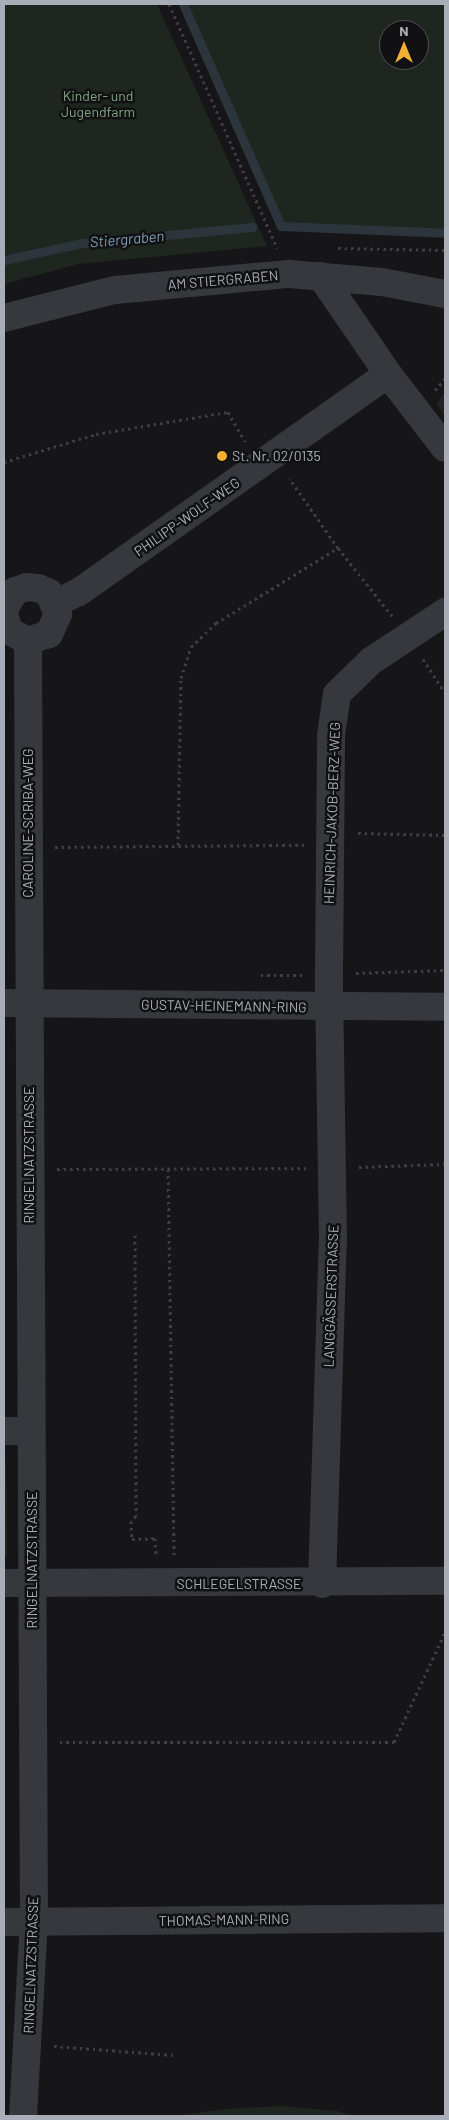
<!DOCTYPE html>
<html>
<head>
<meta charset="utf-8">
<style>
  body { margin:0 }
  #map { position:relative; width:449px; height:2120px; overflow:hidden; background:#161618; font-family:Barlow,sans-serif }
  div>[style] { position:absolute }
  .built>* { inset:0; background:#222225 }
  .green>* { inset:0; background:#1e261f }
  .stream>* { height:9px; margin:-4.5px; padding:0 4.5px; transform-origin:4.5px; border-radius:4.5px; background:#2c353c }
  .path>* { height:3px; margin-top:-1.5px; transform-origin:0; background:repeating-linear-gradient(90deg,#3d3f44 0 2.5px,transparent 0 6.5px) }
  .street>* { height:28px; margin:-14px; padding:0 14px; transform-origin:14px; border-radius:14px; background:#37383d }
  .dots>* { width:14px; height:14px; translate:-50% -50%; box-sizing:border-box; border:2px solid #111113; border-radius:50% }
  span { translate:-50% -50%; white-space:nowrap; text-align:center; line-height:1.15; -webkit-text-stroke:5px #111113; paint-order:stroke }
  .park-label { font-size:14px; color:#7fa381 }
  .street-label { font-size:14px; color:#a8adb8 }
  .poi-label { font-size:14px; color:#a8adb8 }
  .left { translate:0 -50%; text-align:left }
  .water-label { font-size:15px; color:#7f9bb3; font-style:italic }
  .frame { position:absolute; inset:0; border:5px solid #a8adb8; pointer-events:none }
  .north { position:absolute; left:379px; top:20px; width:50px; height:50px; box-sizing:border-box; background:#111113; border:1px solid #4d4f55; border-radius:50%; rotate:0deg; font-size:14px; font-weight:700; line-height:20px; text-align:center; color:#a8adb8 }
  .north::after { content:''; display:block; margin:auto; width:18px; height:22px; background:#f2b134; clip-path:polygon(50% 0,100% 100%,50% 72%,0 100%) }
</style>
</head>
<body>
<div id="map">
  <div class="built">
    <i style="clip-path:polygon(445px 392px,445px 417px,436px 403px)"></i>
  </div>
  <div class="green">
    <i style="clip-path:polygon(4px 4px,157px 4px,267px 246px,78px 264px,4px 284px)"></i>
    <i style="clip-path:polygon(evenodd,183px 4px,445px 4px,445px 232px,279px 224px,183px 4px,389px 30px,419px 30px,419px 60px,389px 60px,389px 30px)"></i>
    <i style="clip-path:polygon(4px 1460px,6px 1462px,7px 1556px,4px 1556px)"></i>
    <i style="clip-path:polygon(281px 2106px,338px 2111px,351px 2116px,176px 2116px,225px 2109px)"></i>
  </div>
  <div class="stream">
    <i style="left:183px;top:4px;width:243px;rotate:66.2deg"></i>
    <i style="left:281px;top:226px;width:164px;rotate:2.4deg"></i>
    <i style="left:4px;top:260px;width:80px;rotate:-12.3deg"></i>
    <i style="left:82px;top:243px;width:171px;rotate:-5.4deg"></i>
  </div>
  <div class="path">
    <i style="left:169px;top:4px;width:267px;rotate:66.1deg"></i>
    <i style="left:338px;top:248px;width:107px;rotate:1.1deg"></i>
    <i style="left:435px;top:390px;width:15px;rotate:-48deg"></i>
    <i style="left:4px;top:462px;width:96px;rotate:-16.9deg"></i>
    <i style="left:96px;top:434px;width:134px;rotate:-9.5deg"></i>
    <i style="left:228px;top:412px;width:34px;rotate:60deg"></i>
    <i style="left:338px;top:548px;width:87px;rotate:51.5deg"></i>
    <i style="left:423px;top:659px;width:40px;rotate:57.1deg"></i>
    <i style="left:358px;top:833px;width:87px;rotate:1.3deg"></i>
    <i style="left:178px;top:845px;width:167px;rotate:-89deg"></i>
    <i style="left:181px;top:678px;width:33px;rotate:-72deg"></i>
    <i style="left:191px;top:647px;width:35px;rotate:-44deg"></i>
    <i style="left:216px;top:623px;width:143px;rotate:-31.6deg"></i>
    <i style="left:338px;top:548px;width:85px;rotate:-125deg"></i>
    <i style="left:55px;top:847px;width:249px;rotate:-0.5deg"></i>
    <i style="left:356px;top:973px;width:89px;rotate:-1.9deg"></i>
    <i style="left:261px;top:975px;width:41px"></i>
    <i style="left:359px;top:1167px;width:86px;rotate:-2deg"></i>
    <i style="left:57px;top:1169px;width:249px;rotate:-0.2deg"></i>
    <i style="left:168px;top:1169px;width:387px;rotate:89.1deg"></i>
    <i style="left:135px;top:1235px;width:281px;rotate:89.8deg"></i>
    <i style="left:136px;top:1516px;width:7px;rotate:135deg"></i>
    <i style="left:131px;top:1521px;width:18px;rotate:87deg"></i>
    <i style="left:132px;top:1539px;width:23px;rotate:-2deg"></i>
    <i style="left:155px;top:1538px;width:18px;rotate:87deg"></i>
    <i style="left:60px;top:1742px;width:334px"></i>
    <i style="left:394px;top:1742px;width:121px;rotate:-65.1deg"></i>
    <i style="left:54px;top:2046px;width:119px;rotate:4.3deg"></i>
  </div>
  <div class="street">
    <i style="left:321px;top:276px;width:119px;rotate:55.6deg"></i>
    <i style="left:388px;top:374px;width:93px;rotate:52.4deg"></i>
    <i style="left:4px;top:318px;width:114px;rotate:-14.2deg"></i>
    <i style="left:115px;top:290px;width:175px;rotate:-5.3deg"></i>
    <i style="left:289px;top:274px;width:93px;rotate:4.9deg"></i>
    <i style="left:382px;top:282px;width:64px;rotate:10.8deg"></i>
    <i style="left:56px;top:603px;width:25px;rotate:-26deg"></i>
    <i style="left:79px;top:592px;width:378px;rotate:-35.2deg"></i>
    <i style="left:4px;top:609px;width:21px;rotate:-59deg"></i>
    <i style="left:15px;top:591px;width:13px;rotate:-18deg"></i>
    <i style="left:27px;top:587px;width:11px;rotate:5deg"></i>
    <i style="left:38px;top:588px;width:12px;rotate:24deg"></i>
    <i style="left:49px;top:593px;width:23px;rotate:67deg"></i>
    <i style="left:58px;top:614px;width:22px;rotate:114deg"></i>
    <i style="left:49px;top:634px;width:22px;rotate:162deg"></i>
    <i style="left:28px;top:641px;width:21px;rotate:-152deg"></i>
    <i style="left:9px;top:631px;width:18px;rotate:-106deg"></i>
    <i style="left:4px;top:1003px;width:441px;rotate:0.5deg"></i>
    <i style="left:4px;top:1431px;width:27px"></i>
    <i style="left:4px;top:1583px;width:441px;rotate:-0.3deg"></i>
    <i style="left:322px;top:1584px;width:343px;rotate:-88.2deg"></i>
    <i style="left:333px;top:1241px;width:267px;rotate:-90.9deg"></i>
    <i style="left:329px;top:974px;width:239px;rotate:-89.5deg"></i>
    <i style="left:331px;top:735px;width:41px;rotate:-81.7deg"></i>
    <i style="left:337px;top:694px;width:47px;rotate:-44.1deg"></i>
    <i style="left:371px;top:661px;width:89px;rotate:-33.5deg"></i>
    <i style="left:4px;top:1922px;width:441px;rotate:-0.5deg"></i>
    <i style="left:23px;top:2116px;width:194px;rotate:-86.8deg"></i>
    <i style="left:34px;top:1922px;width:1281px;rotate:-90.27deg"></i>
  </div>
  <div class="dots">
    <i style="left:222px;top:456px;background:#f2b134"></i>
  </div>
  <div class="park-label">
    <span style="left:98px;top:104px">Kinder- und<br>Jugendfarm</span>
  </div>
  <div class="street-label">
    <span style="left:223px;top:280px;rotate:-5deg">AM STIERGRABEN</span>
    <span style="left:187px;top:517px;rotate:-35deg">PHILIPP-WOLF-WEG</span>
    <span style="left:332px;top:813px;rotate:-88deg">HEINRICH-JAKOB-BERZ-WEG</span>
    <span style="left:28px;top:823px;rotate:-90deg">CAROLINE-SCRIBA-WEG</span>
    <span style="left:224px;top:1006px;rotate:1deg">GUSTAV-HEINEMANN-RING</span>
    <span style="left:29px;top:1155px;rotate:-90deg">RINGELNATZSTRASSE</span>
    <span style="left:331px;top:1296px;rotate:-88deg">LANGGÄSSERSTRASSE</span>
    <span style="left:32px;top:1560px;rotate:-90deg">RINGELNATZSTRASSE</span>
    <span style="left:239px;top:1584px">SCHLEGELSTRASSE</span>
    <span style="left:224px;top:1920px;rotate:-1deg">THOMAS-MANN-RING</span>
    <span style="left:31px;top:1965px;rotate:-88deg">RINGELNATZSTRASSE</span>
  </div>
  <div class="poi-label">
    <span class="left" style="left:232px;top:456px">St. Nr. 02/0135</span>
  </div>
  <div class="water-label">
    <span style="left:127px;top:239px;rotate:-5deg">Stiergraben</span>
  </div>
  <div class="frame"></div>
  <div class="north">N</div>
</div>
</body>
</html>
